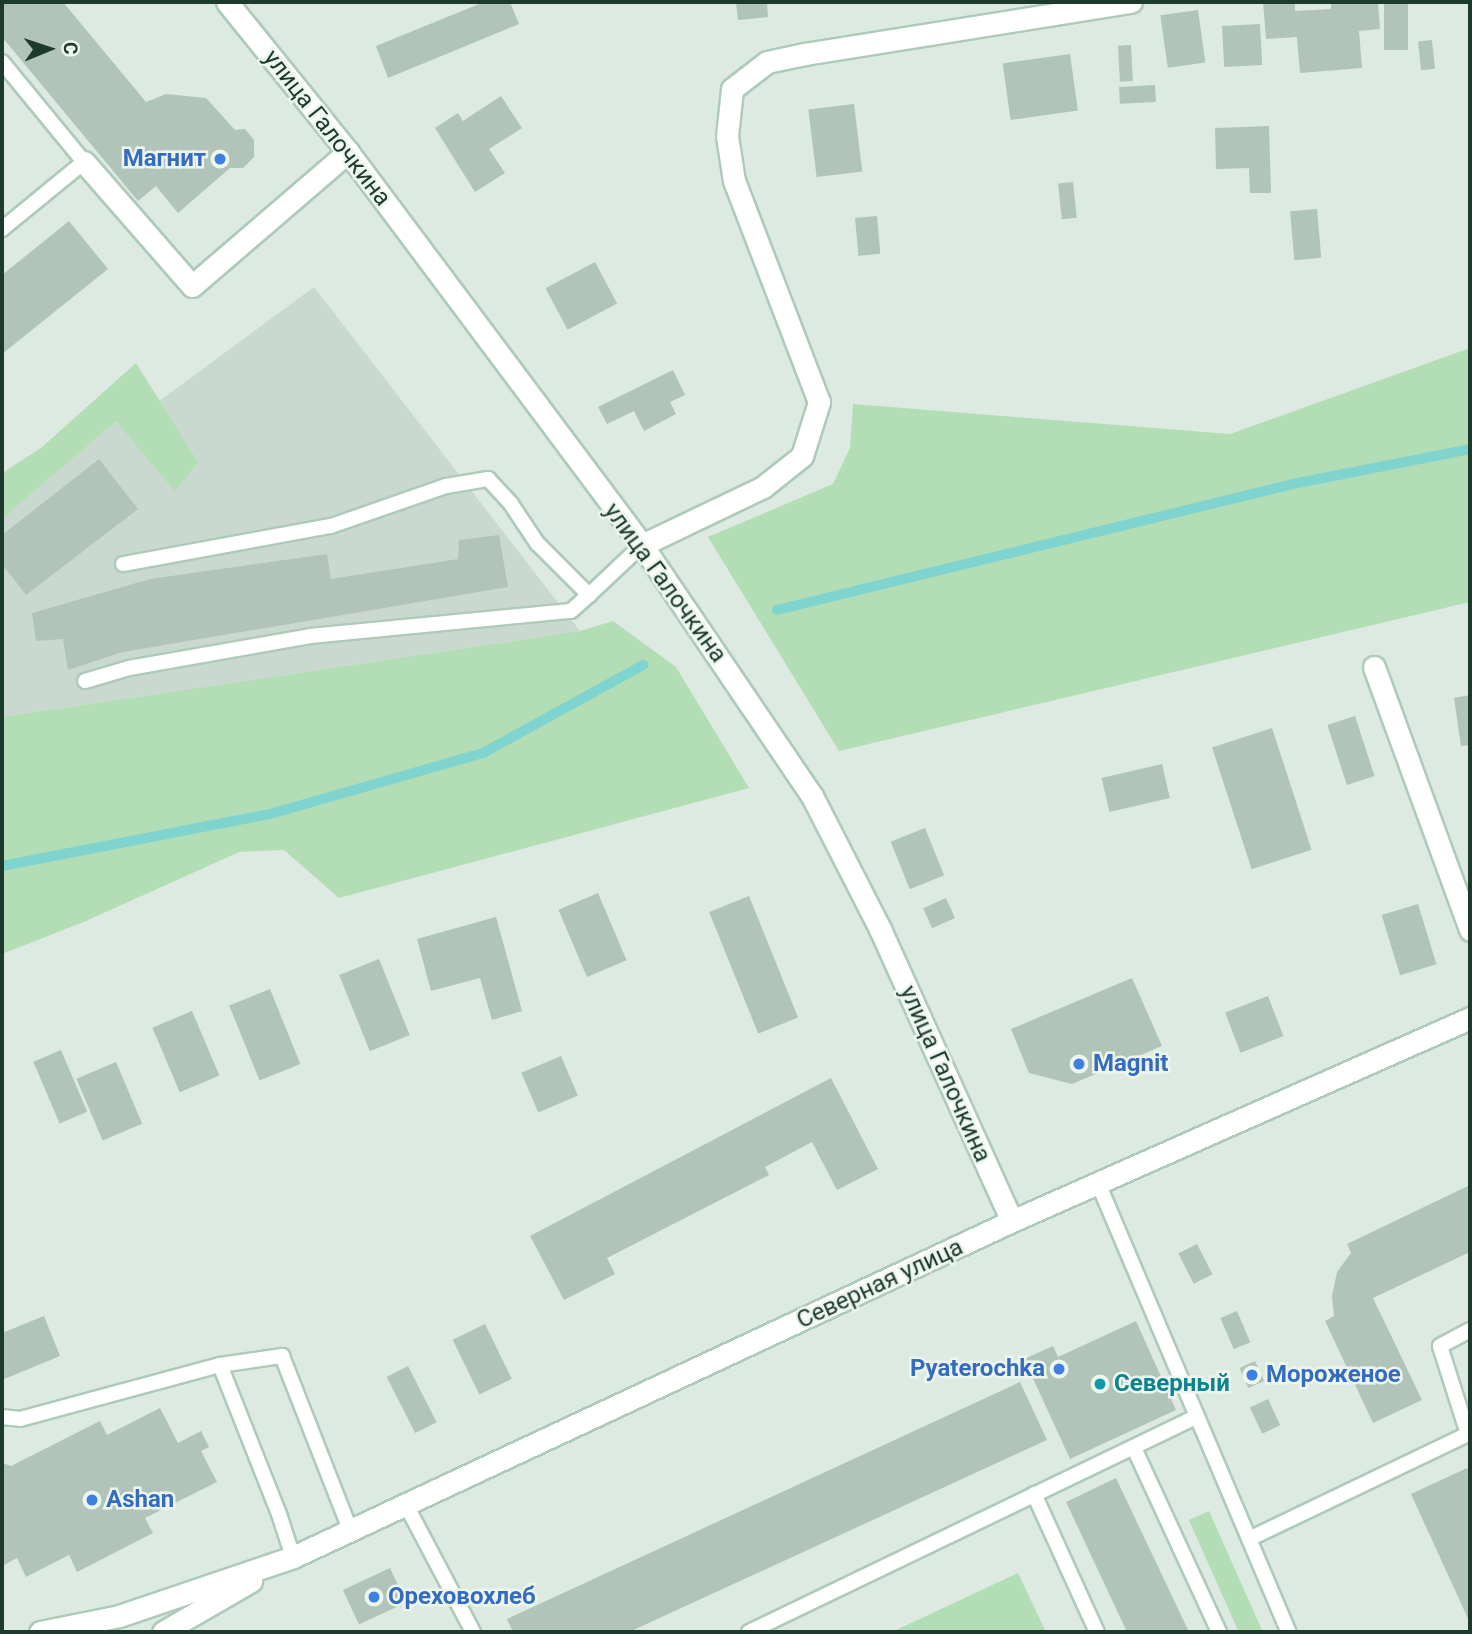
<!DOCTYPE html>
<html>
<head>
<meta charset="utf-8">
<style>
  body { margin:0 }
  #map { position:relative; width:1472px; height:1634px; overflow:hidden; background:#dceae1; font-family:Roboto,sans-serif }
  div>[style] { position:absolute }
  .built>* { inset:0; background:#cad9cf }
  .green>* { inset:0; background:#b3ddb5; transform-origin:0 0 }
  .stream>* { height:10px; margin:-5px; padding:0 5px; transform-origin:5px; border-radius:5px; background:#7fd4cf }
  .building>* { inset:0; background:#b1c4b9; transform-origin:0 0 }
  .roads { filter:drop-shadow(2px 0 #afcaba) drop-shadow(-2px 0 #afcaba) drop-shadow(0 2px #afcaba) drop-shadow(0 -2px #afcaba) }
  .lane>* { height:14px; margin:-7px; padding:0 7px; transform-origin:7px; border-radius:7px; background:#fff }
  .street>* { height:21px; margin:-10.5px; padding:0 10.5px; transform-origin:10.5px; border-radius:10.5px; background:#fff }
  .secondary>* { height:21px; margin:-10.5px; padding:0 10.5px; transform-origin:10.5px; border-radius:10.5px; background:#fff }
  .dots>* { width:19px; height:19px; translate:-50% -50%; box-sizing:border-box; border:4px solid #ecf6ef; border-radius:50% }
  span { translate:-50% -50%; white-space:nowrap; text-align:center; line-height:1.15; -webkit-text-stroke:5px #ecf6ef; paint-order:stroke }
  .street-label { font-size:24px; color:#1d3a2c }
  .shop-label { font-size:24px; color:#366cbe; font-weight:700 }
  .right { translate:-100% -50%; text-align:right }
  .left { translate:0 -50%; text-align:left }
  .culture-label { font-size:24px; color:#0d838f; font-weight:700 }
  .frame { position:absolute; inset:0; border:4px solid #1d3a2c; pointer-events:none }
  .north { position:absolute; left:14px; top:14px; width:70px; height:70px; -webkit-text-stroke:5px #ecf6ef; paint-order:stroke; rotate:88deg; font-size:19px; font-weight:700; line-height:28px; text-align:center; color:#1d3a2c }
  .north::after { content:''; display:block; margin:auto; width:24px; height:32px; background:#1d3a2c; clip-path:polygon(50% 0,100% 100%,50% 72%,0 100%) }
</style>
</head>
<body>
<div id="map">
  <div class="built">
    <i style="clip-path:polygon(314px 287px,580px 631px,2px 717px,2px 519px,116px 420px,175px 492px,197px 462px,158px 402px)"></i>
  </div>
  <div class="green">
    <i style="clip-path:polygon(1470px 348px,1470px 602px,839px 751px,708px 537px,833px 484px,850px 448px,853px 404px,1230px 434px)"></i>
    <i style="clip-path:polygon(136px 363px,198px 462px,175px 492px,116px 421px,2px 519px,2px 473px,41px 448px)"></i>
    <i style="clip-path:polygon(613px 621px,676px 667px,749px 788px,339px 898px,284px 850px,239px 852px,86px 921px,2px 954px,2px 717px,580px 631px)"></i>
    <i style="left:1209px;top:1511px;width:133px;height:22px;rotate:66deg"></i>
    <i style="clip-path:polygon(1018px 1573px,1046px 1632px,892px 1632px)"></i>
  </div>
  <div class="stream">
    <i style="left:777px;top:610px;width:531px;rotate:-13.72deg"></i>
    <i style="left:1293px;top:484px;width:180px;rotate:-11.2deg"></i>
    <i style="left:2px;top:866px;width:273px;rotate:-11deg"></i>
    <i style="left:270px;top:814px;width:222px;rotate:-16deg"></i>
    <i style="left:483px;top:753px;width:183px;rotate:-28.8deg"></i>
  </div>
  <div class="building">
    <i style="clip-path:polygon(2px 2px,63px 2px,146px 102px,166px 94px,206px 98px,235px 130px,245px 129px,254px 140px,254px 157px,243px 168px,230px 168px,178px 213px,156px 186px,138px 201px,2px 37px)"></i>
    <i style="clip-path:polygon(484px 2px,510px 2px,519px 24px,388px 78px,376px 46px)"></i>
    <i style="clip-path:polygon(736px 2px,767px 2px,768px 17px,738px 20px)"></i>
    <i style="clip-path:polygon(1263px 2px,1295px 2px,1295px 11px,1331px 9px,1331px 2px,1378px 2px,1380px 29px,1359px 31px,1362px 68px,1300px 73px,1297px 37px,1266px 39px)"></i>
    <i style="left:1384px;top:2px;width:24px;height:48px"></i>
    <i style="left:1198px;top:10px;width:53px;height:38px;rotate:82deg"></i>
    <i style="left:1260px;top:24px;width:41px;height:38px;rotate:87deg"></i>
    <i style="left:1432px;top:40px;width:29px;height:14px;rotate:84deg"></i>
    <i style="left:1131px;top:45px;width:36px;height:13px;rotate:87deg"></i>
    <i style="left:1070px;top:54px;width:57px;height:68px;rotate:82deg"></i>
    <i style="left:1155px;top:85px;width:17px;height:36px;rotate:87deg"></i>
    <i style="clip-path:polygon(501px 96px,522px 128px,489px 149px,505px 173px,475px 192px,435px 128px,458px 113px,463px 121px)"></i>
    <i style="left:854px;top:104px;width:68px;height:46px;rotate:83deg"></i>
    <i style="clip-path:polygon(1269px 126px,1271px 193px,1250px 193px,1249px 168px,1216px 169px,1215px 128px)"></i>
    <i style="left:1073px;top:182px;width:36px;height:15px;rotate:84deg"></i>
    <i style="left:1317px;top:209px;width:49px;height:27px;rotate:85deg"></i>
    <i style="left:877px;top:216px;width:38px;height:22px;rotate:85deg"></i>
    <i style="clip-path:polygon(69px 221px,108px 269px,2px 354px,2px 275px)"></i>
    <i style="left:595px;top:262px;width:47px;height:56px;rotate:62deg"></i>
    <i style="clip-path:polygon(673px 370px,685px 395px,670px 402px,676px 414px,644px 431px,634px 411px,607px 424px,598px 407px)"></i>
    <i style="clip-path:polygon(99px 459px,138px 509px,26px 595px,2px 564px,2px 535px)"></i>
    <i style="clip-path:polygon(499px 535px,508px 587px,123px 652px,68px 670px,63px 639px,36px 641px,32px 613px,150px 579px,327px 554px,331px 579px,458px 559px,459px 540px)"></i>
    <i style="clip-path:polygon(1470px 695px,1470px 745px,1461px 746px,1454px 698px)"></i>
    <i style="left:1355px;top:716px;width:63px;height:29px;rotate:72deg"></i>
    <i style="left:1272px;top:728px;width:128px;height:63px;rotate:72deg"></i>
    <i style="left:1162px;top:764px;width:35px;height:62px;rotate:77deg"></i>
    <i style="left:925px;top:828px;width:51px;height:37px;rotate:68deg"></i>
    <i style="left:598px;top:893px;width:73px;height:43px;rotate:67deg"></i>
    <i style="left:749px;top:896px;width:131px;height:43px;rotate:68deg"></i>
    <i style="left:946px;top:898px;width:22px;height:25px;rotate:66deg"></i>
    <i style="left:1418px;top:904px;width:63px;height:38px;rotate:73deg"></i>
    <i style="clip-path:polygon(496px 917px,522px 1011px,492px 1020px,480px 978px,431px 991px,417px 939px)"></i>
    <i style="left:379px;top:959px;width:82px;height:43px;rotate:68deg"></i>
    <i style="clip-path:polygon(1132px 978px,1162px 1046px,1072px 1084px,1029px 1073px,1011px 1029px)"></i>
    <i style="left:270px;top:989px;width:81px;height:44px;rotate:68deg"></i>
    <i style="left:1268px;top:996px;width:43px;height:46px;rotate:69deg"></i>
    <i style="left:192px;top:1011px;width:70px;height:43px;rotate:67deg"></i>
    <i style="left:61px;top:1050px;width:67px;height:30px;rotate:67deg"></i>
    <i style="left:561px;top:1056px;width:43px;height:43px;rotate:67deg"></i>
    <i style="left:116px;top:1062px;width:67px;height:43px;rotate:67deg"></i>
    <i style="clip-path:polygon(831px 1078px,878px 1169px,837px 1190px,812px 1142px,765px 1167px,769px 1175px,607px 1258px,615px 1274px,564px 1300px,530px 1236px)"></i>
    <i style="clip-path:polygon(1470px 1185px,1470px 1252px,1373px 1298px,1422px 1400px,1373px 1423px,1325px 1321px,1334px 1316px,1332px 1296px,1337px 1272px,1351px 1253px,1347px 1244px)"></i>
    <i style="left:1197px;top:1244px;width:34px;height:21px;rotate:63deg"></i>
    <i style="left:1237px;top:1311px;width:34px;height:18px;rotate:67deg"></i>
    <i style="clip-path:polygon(44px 1316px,60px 1356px,2px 1380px,2px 1333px)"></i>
    <i style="clip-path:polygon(1136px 1321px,1176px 1410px,1070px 1459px,1024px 1359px,1053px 1346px,1058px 1357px)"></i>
    <i style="left:485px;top:1324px;width:61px;height:36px;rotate:64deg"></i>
    <i style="left:1255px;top:1361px;width:22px;height:17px;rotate:66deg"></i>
    <i style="left:408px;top:1366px;width:63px;height:24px;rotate:63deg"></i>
    <i style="clip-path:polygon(1020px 1382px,1047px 1440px,629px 1632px,513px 1632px,507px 1619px)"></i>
    <i style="left:1268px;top:1399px;width:29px;height:20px;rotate:65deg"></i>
    <i style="clip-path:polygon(160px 1408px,178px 1443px,201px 1431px,209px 1447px,201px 1451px,217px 1482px,145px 1518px,153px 1533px,77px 1572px,69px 1555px,26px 1577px,17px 1558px,2px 1566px,2px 1463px,11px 1466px,100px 1421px,107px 1435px)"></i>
    <i style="clip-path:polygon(1467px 1468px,1470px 1475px,1470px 1623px,1411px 1494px)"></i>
    <i style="clip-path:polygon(1116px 1478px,1189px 1632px,1127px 1632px,1066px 1502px)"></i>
    <i style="left:390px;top:1568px;width:38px;height:52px;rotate:65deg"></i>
  </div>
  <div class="roads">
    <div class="lane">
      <i style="left:2px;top:62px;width:129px;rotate:50.6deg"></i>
      <i style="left:84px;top:162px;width:106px;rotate:140.7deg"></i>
      <i style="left:123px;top:564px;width:211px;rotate:-10.4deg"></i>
      <i style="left:331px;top:526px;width:122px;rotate:-19.2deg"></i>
      <i style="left:446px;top:486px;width:43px;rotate:-9.5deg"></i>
      <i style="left:488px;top:479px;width:34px;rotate:47deg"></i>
      <i style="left:511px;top:504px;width:47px;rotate:56.3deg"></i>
      <i style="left:537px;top:543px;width:74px;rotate:45deg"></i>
      <i style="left:589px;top:595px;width:73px;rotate:-43.3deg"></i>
      <i style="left:85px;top:681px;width:46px;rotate:-16.5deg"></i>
      <i style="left:129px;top:668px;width:184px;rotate:-10deg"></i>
      <i style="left:310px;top:636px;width:262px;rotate:-5.5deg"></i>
      <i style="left:571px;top:611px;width:24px;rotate:-42deg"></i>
      <i style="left:1098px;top:1183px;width:488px;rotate:67deg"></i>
      <i style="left:220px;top:1365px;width:160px;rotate:68.4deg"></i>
      <i style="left:279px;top:1514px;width:45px;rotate:72deg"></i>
      <i style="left:2px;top:1417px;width:18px;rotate:6deg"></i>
      <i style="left:20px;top:1419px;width:207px;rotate:-15.1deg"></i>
      <i style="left:220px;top:1365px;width:63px;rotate:-8.3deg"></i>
      <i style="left:282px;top:1356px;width:189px;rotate:68.6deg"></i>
      <i style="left:1134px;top:1448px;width:203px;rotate:65.2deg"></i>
      <i style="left:1034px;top:1494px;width:152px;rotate:65.5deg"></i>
      <i style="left:405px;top:1503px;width:146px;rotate:62.2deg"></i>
      <i style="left:1251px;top:1538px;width:241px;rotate:-25.6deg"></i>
      <i style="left:1468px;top:1434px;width:92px;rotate:-107.7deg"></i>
      <i style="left:1440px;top:1346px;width:34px;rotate:-28deg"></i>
      <i style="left:749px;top:1632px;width:496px;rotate:-25.7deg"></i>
    </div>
    <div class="street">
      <i style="left:84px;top:162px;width:164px;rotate:48.9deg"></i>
      <i style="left:192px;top:286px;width:206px;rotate:-40.7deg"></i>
      <i style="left:642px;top:545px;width:134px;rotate:-25.6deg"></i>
      <i style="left:763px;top:487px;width:50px;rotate:-38.5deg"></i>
      <i style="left:802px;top:456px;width:57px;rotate:-72.5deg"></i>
      <i style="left:819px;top:402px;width:237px;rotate:-111deg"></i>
      <i style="left:734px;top:181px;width:46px;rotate:-98.8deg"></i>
      <i style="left:727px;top:136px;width:47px;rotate:-83.9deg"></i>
      <i style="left:732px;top:89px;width:44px;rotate:-37.6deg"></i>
      <i style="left:767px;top:62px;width:39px;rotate:-12deg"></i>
      <i style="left:805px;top:54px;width:330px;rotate:-9.1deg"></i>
      <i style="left:1374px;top:667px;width:280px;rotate:69.9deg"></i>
    </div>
    <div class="secondary">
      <i style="left:227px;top:2px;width:193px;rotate:51.1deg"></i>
      <i style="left:348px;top:152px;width:491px;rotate:53.2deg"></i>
      <i style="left:642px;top:545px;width:303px;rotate:55.9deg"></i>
      <i style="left:812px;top:796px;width:149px;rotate:62.9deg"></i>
      <i style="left:880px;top:929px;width:320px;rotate:65.7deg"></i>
      <i style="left:40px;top:1632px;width:81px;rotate:-11.4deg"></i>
      <i style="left:119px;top:1616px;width:184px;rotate:-18.7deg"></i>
      <i style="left:293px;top:1557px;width:794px;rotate:-25.05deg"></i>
      <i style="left:1012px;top:1221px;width:501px;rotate:-23.9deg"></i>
      <i style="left:163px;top:1632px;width:102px;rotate:-30.1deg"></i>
    </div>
  </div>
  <div class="dots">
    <i style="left:220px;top:159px;background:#3f7fe0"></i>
    <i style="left:1079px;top:1064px;background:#3f7fe0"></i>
    <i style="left:1059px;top:1369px;background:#3f7fe0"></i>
    <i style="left:1252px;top:1375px;background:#3f7fe0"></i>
    <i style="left:1100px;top:1384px;background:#0f9aa8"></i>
    <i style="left:92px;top:1500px;background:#3f7fe0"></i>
    <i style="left:374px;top:1597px;background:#3f7fe0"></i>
  </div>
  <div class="street-label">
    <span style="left:327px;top:128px;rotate:52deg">улица Галочкина</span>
    <span style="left:665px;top:583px;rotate:54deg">улица Галочкина</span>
    <span style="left:945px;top:1074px;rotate:66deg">улица Галочкина</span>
    <span style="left:880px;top:1284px;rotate:-25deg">Северная улица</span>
  </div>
  <div class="shop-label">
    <span class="right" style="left:206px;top:159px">Магнит</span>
    <span class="left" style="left:1093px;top:1064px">Magnit</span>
    <span class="right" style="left:1045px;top:1369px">Pyaterochka</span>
    <span class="left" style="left:1266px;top:1375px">Мороженое</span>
    <span class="left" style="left:106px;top:1500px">Аshan</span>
    <span class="left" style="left:388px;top:1597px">Ореховохлеб</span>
  </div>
  <div class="culture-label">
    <span class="left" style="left:1114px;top:1384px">Северный</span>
  </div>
  <div class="frame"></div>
  <div class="north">С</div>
</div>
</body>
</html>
